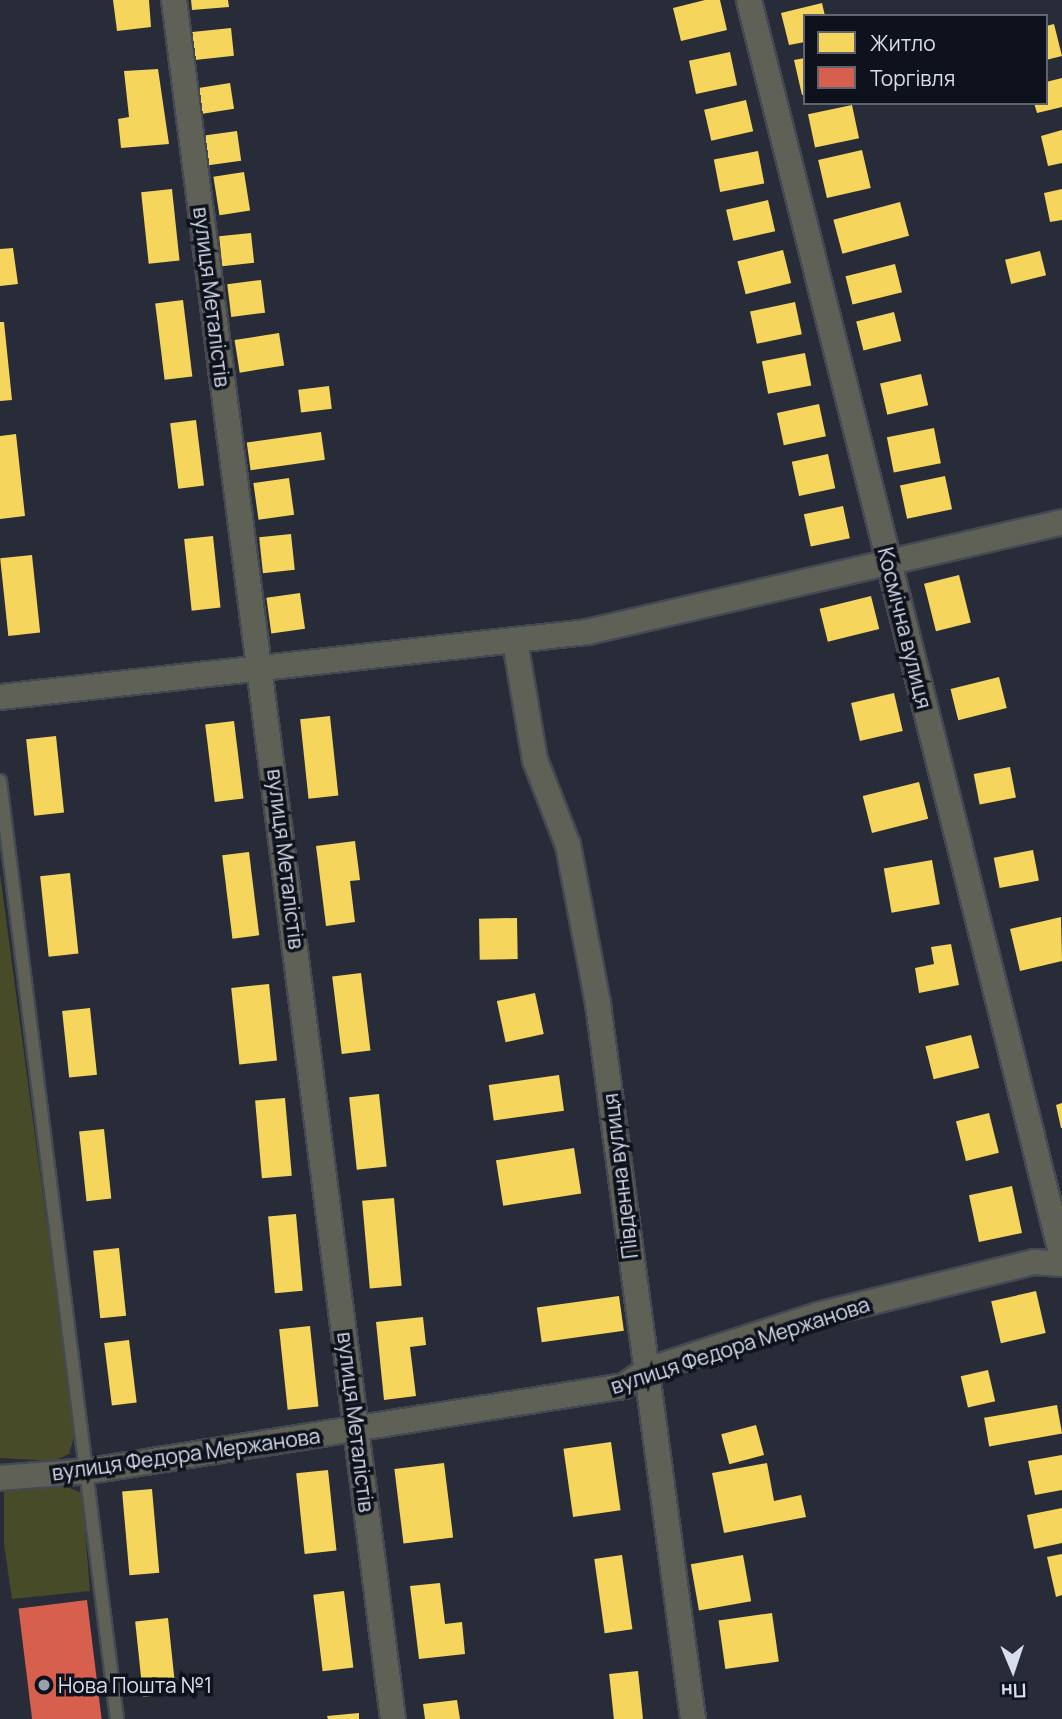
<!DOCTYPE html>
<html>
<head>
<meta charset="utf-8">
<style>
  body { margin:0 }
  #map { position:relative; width:1062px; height:1719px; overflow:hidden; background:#272c38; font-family:Manrope,sans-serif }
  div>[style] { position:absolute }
  .green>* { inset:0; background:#484b28 }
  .homes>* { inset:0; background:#f6d55c; transform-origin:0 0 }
  .shops>* { inset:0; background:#d6604d; transform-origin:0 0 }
  .roads { filter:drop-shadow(2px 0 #454953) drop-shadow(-2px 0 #454953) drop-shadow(0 2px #454953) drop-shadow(0 -2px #454953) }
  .lane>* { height:12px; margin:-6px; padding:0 6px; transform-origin:6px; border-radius:6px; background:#5f6157 }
  .street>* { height:24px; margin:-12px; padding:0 12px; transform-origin:12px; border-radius:12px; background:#5f6157 }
  .dots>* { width:19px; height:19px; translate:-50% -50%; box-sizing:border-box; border:4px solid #0e121c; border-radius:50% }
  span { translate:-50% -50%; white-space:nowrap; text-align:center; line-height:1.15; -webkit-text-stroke:7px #0e121c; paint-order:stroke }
  .street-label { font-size:21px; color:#d8deed }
  .poi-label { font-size:21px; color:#d8deed }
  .left { translate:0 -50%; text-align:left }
  .legend { position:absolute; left:803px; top:14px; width:245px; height:91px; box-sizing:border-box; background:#0e121c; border:2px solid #5f6470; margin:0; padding:9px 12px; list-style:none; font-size:21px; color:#d8deed }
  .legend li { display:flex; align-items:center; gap:14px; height:35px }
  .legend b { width:35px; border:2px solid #5f6470 }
  .north { position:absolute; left:978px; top:1635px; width:70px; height:70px; -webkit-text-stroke:5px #0e121c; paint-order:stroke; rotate:178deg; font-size:19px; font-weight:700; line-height:28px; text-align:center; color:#d8deed }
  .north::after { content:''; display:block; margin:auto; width:24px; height:32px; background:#d8deed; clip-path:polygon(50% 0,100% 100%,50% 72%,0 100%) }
</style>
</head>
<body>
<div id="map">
  <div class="green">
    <i style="clip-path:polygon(0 874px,75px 1434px,69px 1454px,54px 1461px,0 1458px)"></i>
    <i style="clip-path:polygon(59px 1484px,82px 1493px,90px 1591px,12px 1599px,4px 1544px,4px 1488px)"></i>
  </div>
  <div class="homes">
    <i style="clip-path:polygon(113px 0,149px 0,151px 27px,117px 31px)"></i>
    <i style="clip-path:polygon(191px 0,228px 0,229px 7px,192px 10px)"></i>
    <i style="clip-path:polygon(705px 0,720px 0,727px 30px,681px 41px,673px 8px)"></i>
    <i style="clip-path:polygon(822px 3px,825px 16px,805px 16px,805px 42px,789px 45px,781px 13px)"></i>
    <i style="clip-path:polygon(1054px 24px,1062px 56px,1046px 60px,1046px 26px)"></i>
    <i style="left:231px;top:28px;width:28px;height:39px;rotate:84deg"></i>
    <i style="left:730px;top:52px;width:34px;height:42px;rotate:78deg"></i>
    <i style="clip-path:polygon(805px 58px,805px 95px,802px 95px,794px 60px)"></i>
    <i style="clip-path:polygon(158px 69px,169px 144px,121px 148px,118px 119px,129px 117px,124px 71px)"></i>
    <i style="clip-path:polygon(1062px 78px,1062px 107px,1037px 113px,1034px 103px,1046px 103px,1046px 82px)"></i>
    <i style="left:230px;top:83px;width:26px;height:35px;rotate:81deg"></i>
    <i style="left:746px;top:100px;width:32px;height:43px;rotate:77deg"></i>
    <i style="left:852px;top:105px;width:34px;height:45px;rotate:78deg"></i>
    <i style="clip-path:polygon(1062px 130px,1062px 163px,1048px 166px,1041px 136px)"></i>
    <i style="left:237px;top:131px;width:30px;height:33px;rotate:82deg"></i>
    <i style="left:862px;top:150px;width:39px;height:45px;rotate:77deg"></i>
    <i style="left:758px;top:151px;width:33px;height:45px;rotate:79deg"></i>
    <i style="left:244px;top:172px;width:39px;height:31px;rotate:81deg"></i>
    <i style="left:172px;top:189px;width:72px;height:31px;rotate:84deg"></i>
    <i style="clip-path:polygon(1062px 189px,1062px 220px,1050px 222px,1044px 193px)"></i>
    <i style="left:768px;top:200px;width:32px;height:43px;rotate:77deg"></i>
    <i style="left:900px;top:202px;width:35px;height:69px;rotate:75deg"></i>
    <i style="left:251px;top:233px;width:30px;height:32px;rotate:84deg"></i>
    <i style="clip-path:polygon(13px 248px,18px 284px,0 286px,0 249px)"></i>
    <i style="left:783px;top:250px;width:34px;height:47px;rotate:76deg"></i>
    <i style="left:1040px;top:251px;width:25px;height:36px;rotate:76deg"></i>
    <i style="left:895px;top:264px;width:29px;height:51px;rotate:76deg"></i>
    <i style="left:261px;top:280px;width:33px;height:34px;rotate:83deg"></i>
    <i style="left:183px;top:300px;width:77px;height:28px;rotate:83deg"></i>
    <i style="left:795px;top:302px;width:33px;height:46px;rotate:78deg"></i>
    <i style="left:894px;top:312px;width:30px;height:39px;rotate:76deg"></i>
    <i style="clip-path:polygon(0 322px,4px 322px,12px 400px,0 401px)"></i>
    <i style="left:279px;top:333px;width:33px;height:45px;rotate:81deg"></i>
    <i style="left:805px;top:353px;width:33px;height:44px;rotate:79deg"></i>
    <i style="left:921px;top:374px;width:32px;height:42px;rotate:77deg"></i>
    <i style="left:329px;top:386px;width:23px;height:31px;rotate:83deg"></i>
    <i style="left:819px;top:404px;width:33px;height:43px;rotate:78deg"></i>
    <i style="left:196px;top:420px;width:66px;height:26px;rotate:83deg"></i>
    <i style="left:934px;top:428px;width:36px;height:48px;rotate:79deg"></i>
    <i style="left:321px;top:432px;width:28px;height:75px;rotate:82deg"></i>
    <i style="clip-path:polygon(16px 434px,25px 516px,0 519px,0 436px)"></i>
    <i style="left:828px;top:454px;width:35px;height:37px;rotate:78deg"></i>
    <i style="left:945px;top:476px;width:34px;height:46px;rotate:78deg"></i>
    <i style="left:289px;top:478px;width:37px;height:36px;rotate:82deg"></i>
    <i style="left:843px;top:506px;width:33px;height:40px;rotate:78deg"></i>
    <i style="left:291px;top:534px;width:36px;height:32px;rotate:84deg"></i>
    <i style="left:213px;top:536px;width:72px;height:29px;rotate:84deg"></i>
    <i style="left:32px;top:555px;width:78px;height:32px;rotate:84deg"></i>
    <i style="left:959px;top:575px;width:49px;height:36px;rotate:76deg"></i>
    <i style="left:300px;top:593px;width:36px;height:34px;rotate:82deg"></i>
    <i style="left:871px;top:596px;width:34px;height:53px;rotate:76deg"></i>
    <i style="left:999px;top:677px;width:32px;height:50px;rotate:76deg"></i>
    <i style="left:894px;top:693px;width:39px;height:44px;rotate:77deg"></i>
    <i style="left:330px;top:716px;width:80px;height:30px;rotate:84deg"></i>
    <i style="left:234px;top:721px;width:78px;height:29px;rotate:83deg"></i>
    <i style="left:56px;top:736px;width:77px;height:30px;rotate:84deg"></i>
    <i style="left:1010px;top:767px;width:31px;height:37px;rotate:79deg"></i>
    <i style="left:919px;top:782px;width:38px;height:58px;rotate:76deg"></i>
    <i style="clip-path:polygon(355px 841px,360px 880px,350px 881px,355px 922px,326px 926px,316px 846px)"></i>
    <i style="left:1033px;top:850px;width:31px;height:40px;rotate:79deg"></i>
    <i style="left:249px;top:852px;width:84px;height:27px;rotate:83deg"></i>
    <i style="left:932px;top:860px;width:45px;height:49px;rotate:80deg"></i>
    <i style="left:70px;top:873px;width:81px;height:30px;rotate:84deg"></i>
    <i style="clip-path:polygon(1061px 917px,1062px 961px,1020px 971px,1010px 929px)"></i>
    <i style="left:517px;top:918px;width:41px;height:38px;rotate:89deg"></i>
    <i style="clip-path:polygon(951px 944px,959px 985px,919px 993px,915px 968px,934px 964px,931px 947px)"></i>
    <i style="left:361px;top:973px;width:78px;height:29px;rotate:83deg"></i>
    <i style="left:269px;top:984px;width:77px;height:38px;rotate:84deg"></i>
    <i style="left:535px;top:993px;width:42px;height:39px;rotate:78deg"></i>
    <i style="left:90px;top:1008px;width:67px;height:28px;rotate:84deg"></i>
    <i style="left:971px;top:1035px;width:34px;height:47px;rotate:76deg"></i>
    <i style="left:559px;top:1075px;width:36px;height:71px;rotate:82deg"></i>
    <i style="left:379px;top:1094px;width:73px;height:30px;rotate:84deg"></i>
    <i style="left:285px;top:1098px;width:78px;height:30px;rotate:85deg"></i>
    <i style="clip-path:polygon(1062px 1103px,1062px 1128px,1061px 1128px,1056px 1105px)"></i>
    <i style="left:989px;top:1113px;width:41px;height:34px;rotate:76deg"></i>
    <i style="left:104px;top:1129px;width:70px;height:25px;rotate:84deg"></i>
    <i style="left:574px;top:1148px;width:46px;height:79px;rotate:81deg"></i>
    <i style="left:1012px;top:1186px;width:48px;height:44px;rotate:78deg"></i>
    <i style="left:394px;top:1198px;width:88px;height:32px;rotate:85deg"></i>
    <i style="left:296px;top:1214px;width:77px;height:28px;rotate:85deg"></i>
    <i style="left:119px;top:1248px;width:68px;height:26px;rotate:84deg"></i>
    <i style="left:1036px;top:1291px;width:43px;height:46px;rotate:77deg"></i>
    <i style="left:619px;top:1296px;width:35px;height:83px;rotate:82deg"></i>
    <i style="clip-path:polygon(423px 1317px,426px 1345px,410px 1347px,416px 1396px,384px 1400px,376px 1322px)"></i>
    <i style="left:310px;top:1326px;width:81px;height:31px;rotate:84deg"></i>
    <i style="left:129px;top:1340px;width:63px;height:25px;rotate:83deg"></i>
    <i style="left:988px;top:1370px;width:32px;height:28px;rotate:77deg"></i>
    <i style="left:1057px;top:1405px;width:29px;height:74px;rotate:80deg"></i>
    <i style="left:756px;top:1425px;width:31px;height:36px;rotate:75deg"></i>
    <i style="left:611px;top:1442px;width:69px;height:48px;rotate:82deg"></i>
    <i style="clip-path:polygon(1062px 1455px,1062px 1490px,1035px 1495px,1028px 1461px)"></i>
    <i style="left:444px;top:1463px;width:75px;height:50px;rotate:83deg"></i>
    <i style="clip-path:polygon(767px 1463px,774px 1501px,801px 1495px,806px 1517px,724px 1533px,712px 1473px)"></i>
    <i style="left:328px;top:1470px;width:81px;height:32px;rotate:84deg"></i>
    <i style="left:152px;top:1489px;width:84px;height:30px;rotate:85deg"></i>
    <i style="clip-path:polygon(1062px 1508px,1062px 1543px,1034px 1549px,1027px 1515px)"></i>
    <i style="clip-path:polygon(1062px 1554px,1062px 1595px,1056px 1597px,1047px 1557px)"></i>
    <i style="left:622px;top:1555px;width:75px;height:28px;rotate:82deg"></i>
    <i style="left:743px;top:1555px;width:47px;height:53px;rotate:80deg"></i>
    <i style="clip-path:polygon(440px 1583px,445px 1624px,462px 1622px,465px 1654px,419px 1659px,410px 1586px)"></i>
    <i style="left:344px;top:1591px;width:77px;height:31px;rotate:83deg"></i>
    <i style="left:772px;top:1613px;width:49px;height:54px;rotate:82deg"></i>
    <i style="left:168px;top:1618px;width:76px;height:33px;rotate:84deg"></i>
    <i style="left:638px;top:1671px;width:48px;height:29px;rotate:84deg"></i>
    <i style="clip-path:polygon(457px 1700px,460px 1719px,425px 1719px,423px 1704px)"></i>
    <i style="clip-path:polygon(359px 1713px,359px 1719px,328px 1719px,327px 1716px)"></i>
  </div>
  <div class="shops">
    <i style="left:87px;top:1600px;width:120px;height:69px;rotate:83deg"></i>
  </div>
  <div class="roads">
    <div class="lane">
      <i style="left:0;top:781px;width:945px;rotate:82.89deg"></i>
    </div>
    <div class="street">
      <i style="left:174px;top:0;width:1733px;rotate:82.74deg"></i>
      <i style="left:749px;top:0;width:1294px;rotate:76.01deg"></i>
      <i style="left:515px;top:641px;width:121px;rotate:80.5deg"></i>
      <i style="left:535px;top:760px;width:91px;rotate:68.8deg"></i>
      <i style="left:568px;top:845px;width:162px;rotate:79.3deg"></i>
      <i style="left:598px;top:1004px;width:721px;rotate:82.43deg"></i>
      <i style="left:0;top:697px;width:591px;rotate:-6.32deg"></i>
      <i style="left:587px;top:632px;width:488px;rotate:-13deg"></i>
      <i style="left:0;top:1478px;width:89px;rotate:-4.5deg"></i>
      <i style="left:89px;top:1471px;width:542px;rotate:-9.03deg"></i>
      <i style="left:624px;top:1386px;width:29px;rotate:-34deg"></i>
      <i style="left:648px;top:1370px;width:179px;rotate:-17.9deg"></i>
      <i style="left:818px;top:1315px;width:222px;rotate:-13.8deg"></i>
      <i style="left:1034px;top:1262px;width:28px;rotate:4deg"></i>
    </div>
  </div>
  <div class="dots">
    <i style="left:44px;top:1685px;background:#9aa0ae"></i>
  </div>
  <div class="street-label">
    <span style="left:212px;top:297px;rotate:83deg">вулиця Металістів</span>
    <span style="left:905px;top:628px;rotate:76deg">Космічна вулиця</span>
    <span style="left:286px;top:859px;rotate:83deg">вулиця Металістів</span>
    <span style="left:620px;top:1176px;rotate:-97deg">Південна вулиця</span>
    <span style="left:740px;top:1345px;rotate:-18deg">вулиця Федора Мержанова</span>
    <span style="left:356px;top:1422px;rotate:83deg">вулиця Металістів</span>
    <span style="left:186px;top:1454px;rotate:-8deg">вулиця Федора Мержанова</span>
  </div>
  <div class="poi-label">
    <span class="left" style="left:58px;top:1685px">Нова Пошта №1</span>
  </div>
  <ul class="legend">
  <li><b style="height:19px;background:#f6d55c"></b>Житло</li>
  <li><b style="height:19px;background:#d6604d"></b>Торгівля</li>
  </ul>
  <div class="north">Пн</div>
</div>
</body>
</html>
